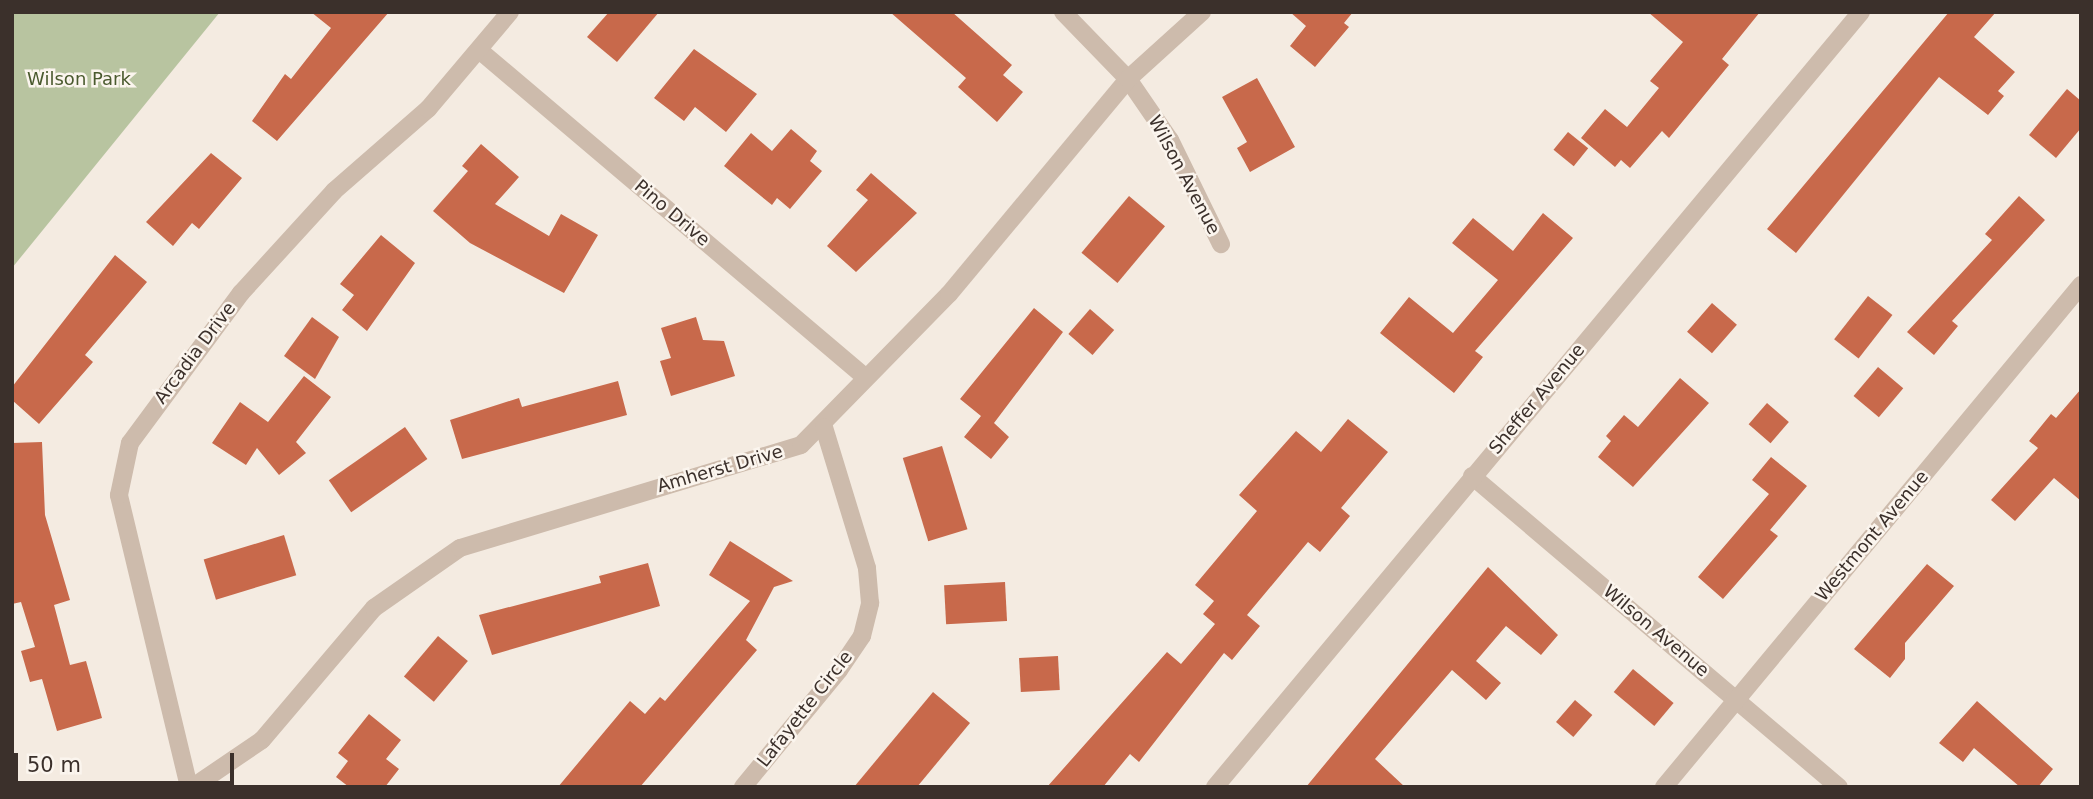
<!DOCTYPE html>
<html>
<head>
<meta charset="utf-8">
<style>
  body { margin:0 }
  #map { position:relative; width:2093px; height:799px; overflow:hidden; background:#f4ebe1; font-family:"DejaVu Sans",sans-serif }
  div>[style] { position:absolute }
  .green>* { inset:0; background:#b8c4a0 }
  .building>* { inset:0; background:#c8694b; transform-origin:0 0 }
  .minor>* { height:18px; margin:-9px; padding:0 9px; transform-origin:9px; border-radius:9px; background:#cdbbac }
  span { translate:-50% -50%; white-space:nowrap; text-align:center; line-height:1.15; -webkit-text-stroke:5px #fbf5ee; paint-order:stroke }
  .park-label { font-size:18px; color:#4a5a2e }
  .street-label { font-size:18px; color:#3b302b }
  .frame { position:absolute; inset:0; border:14px solid #3b302b; pointer-events:none }
  .scale { position:absolute; left:14px; top:753px; width:220px; height:32px; box-sizing:border-box; border:4px solid #3b302b; border-top:0; padding-left:9px; font-size:21px; line-height:24px; white-space:nowrap; color:#3b302b; -webkit-text-stroke:5px #fbf5ee; paint-order:stroke }
</style>
</head>
<body>
<div id="map">
  <div class="green">
    <i style="clip-path:polygon(12px 12px,220px 12px,12px 268px)"></i>
  </div>
  <div class="building">
    <i style="clip-path:polygon(311px 12px,389px 12px,277px 141px,252px 121px,285px 74px,291px 79px,331px 28px)"></i>
    <i style="clip-path:polygon(609px 12px,659px 12px,617px 62px,587px 37px)"></i>
    <i style="clip-path:polygon(890px 12px,952px 12px,1012px 65px,1003px 75px,1023px 92px,997px 122px,958px 87px,966px 78px)"></i>
    <i style="clip-path:polygon(1290px 12px,1353px 12px,1344px 23px,1349px 27px,1315px 67px,1290px 46px,1306px 26px)"></i>
    <i style="clip-path:polygon(1648px 12px,1760px 12px,1722px 59px,1729px 65px,1669px 138px,1662px 131px,1630px 168px,1621px 160px,1615px 167px,1581px 138px,1605px 109px,1627px 127px,1659px 88px,1650px 81px,1683px 42px)"></i>
    <i style="clip-path:polygon(1949px 12px,1996px 12px,1974px 37px,2015px 72px,1998px 91px,2004px 96px,1988px 115px,1939px 77px,1796px 253px,1767px 229px)"></i>
    <i style="clip-path:polygon(694px 49px,757px 94px,726px 132px,695px 107px,684px 121px,654px 98px)"></i>
    <i style="clip-path:polygon(1257px 78px,1295px 147px,1250px 172px,1237px 148px,1247px 142px,1222px 97px)"></i>
    <i style="clip-path:polygon(2067px 89px,2081px 101px,2081px 128px,2056px 158px,2029px 135px)"></i>
    <i style="clip-path:polygon(791px 129px,817px 151px,810px 161px,822px 171px,790px 209px,777px 198px,772px 205px,724px 166px,751px 133px,772px 151px)"></i>
    <i style="left:1568px;top:132px;width:26px;height:23px;rotate:39deg"></i>
    <i style="clip-path:polygon(481px 144px,519px 177px,495px 204px,549px 236px,561px 214px,598px 235px,564px 293px,470px 243px,433px 211px,468px 171px,462px 166px)"></i>
    <i style="clip-path:polygon(211px 153px,242px 178px,199px 229px,192px 223px,173px 246px,146px 222px)"></i>
    <i style="clip-path:polygon(871px 173px,917px 213px,856px 272px,827px 246px,868px 200px,856px 190px)"></i>
    <i style="left:1129px;top:196px;width:47px;height:74px;rotate:40deg"></i>
    <i style="clip-path:polygon(2019px 196px,2045px 220px,1952px 321px,1958px 326px,1934px 355px,1907px 332px,1992px 240px,1985px 234px)"></i>
    <i style="clip-path:polygon(1543px 213px,1573px 238px,1475px 351px,1483px 357px,1454px 393px,1380px 333px,1409px 297px,1453px 333px,1498px 280px,1452px 243px,1473px 218px,1513px 251px)"></i>
    <i style="clip-path:polygon(381px 235px,415px 263px,367px 331px,342px 310px,354px 295px,340px 284px)"></i>
    <i style="clip-path:polygon(115px 255px,147px 282px,85px 355px,93px 362px,39px 424px,12px 400px,12px 387px)"></i>
    <i style="left:1868px;top:296px;width:31px;height:55px;rotate:38deg"></i>
    <i style="left:1712px;top:303px;width:33px;height:38px;rotate:41deg"></i>
    <i style="clip-path:polygon(1034px 308px,1063px 332px,994px 423px,1009px 437px,991px 459px,964px 437px,981px 416px,960px 399px)"></i>
    <i style="left:1090px;top:309px;width:32px;height:33px;rotate:41deg"></i>
    <i style="clip-path:polygon(312px 317px,339px 337px,315px 379px,284px 356px)"></i>
    <i style="clip-path:polygon(696px 317px,703px 340px,724px 341px,735px 376px,671px 396px,660px 361px,671px 358px,661px 328px)"></i>
    <i style="left:1878px;top:367px;width:33px;height:38px;rotate:40deg"></i>
    <i style="clip-path:polygon(304px 376px,331px 397px,296px 442px,306px 453px,279px 475px,257px 448px,246px 465px,212px 443px,240px 402px,268px 422px)"></i>
    <i style="clip-path:polygon(1680px 378px,1709px 403px,1633px 487px,1598px 457px,1611px 441px,1606px 436px,1624px 415px,1638px 427px)"></i>
    <i style="clip-path:polygon(618px 381px,627px 415px,462px 459px,450px 420px,519px 398px,522px 407px)"></i>
    <i style="clip-path:polygon(2081px 389px,2081px 501px,2054px 478px,2015px 521px,1991px 500px,2038px 448px,2029px 441px,2051px 414px,2056px 418px)"></i>
    <i style="left:1767px;top:403px;width:29px;height:28px;rotate:41deg"></i>
    <i style="clip-path:polygon(1348px 419px,1388px 452px,1341px 508px,1350px 516px,1320px 552px,1308px 542px,1247px 615px,1260px 626px,1232px 660px,1224px 653px,1139px 762px,1130px 754px,1103px 787px,1047px 787px,1167px 652px,1181px 664px,1215px 624px,1203px 614px,1214px 601px,1195px 585px,1257px 511px,1239px 495px,1296px 431px,1321px 452px)"></i>
    <i style="left:405px;top:427px;width:39px;height:93px;rotate:55deg"></i>
    <i style="clip-path:polygon(42px 442px,45px 515px,70px 600px,54px 605px,70px 665px,86px 661px,102px 718px,57px 731px,42px 679px,30px 682px,21px 651px,35px 647px,21px 602px,12px 604px,12px 443px)"></i>
    <i style="left:942px;top:446px;width:87px;height:41px;rotate:73deg"></i>
    <i style="clip-path:polygon(1771px 457px,1807px 486px,1770px 530px,1778px 536px,1723px 599px,1698px 577px,1769px 494px,1752px 480px)"></i>
    <i style="left:284px;top:535px;width:42px;height:84px;rotate:73deg"></i>
    <i style="clip-path:polygon(730px 541px,793px 581px,774px 587px,746px 640px,757px 650px,640px 787px,558px 787px,630px 701px,645px 714px,660px 697px,665px 701px,750px 601px,709px 575px)"></i>
    <i style="clip-path:polygon(648px 563px,660px 606px,492px 655px,479px 615px,601px 583px,599px 576px)"></i>
    <i style="clip-path:polygon(1927px 564px,1954px 586px,1905px 643px,1905px 659px,1890px 678px,1854px 649px)"></i>
    <i style="clip-path:polygon(1488px 567px,1558px 635px,1541px 655px,1506px 626px,1476px 661px,1501px 683px,1486px 700px,1452px 670px,1375px 759px,1405px 787px,1306px 787px)"></i>
    <i style="left:1005px;top:582px;width:39px;height:61px;rotate:87deg"></i>
    <i style="left:438px;top:636px;width:39px;height:53px;rotate:40deg"></i>
    <i style="left:1058px;top:656px;width:34px;height:39px;rotate:87deg"></i>
    <i style="left:1633px;top:669px;width:53px;height:30px;rotate:40deg"></i>
    <i style="clip-path:polygon(933px 692px,970px 723px,917px 787px,854px 787px)"></i>
    <i style="left:1575px;top:700px;width:23px;height:29px;rotate:41deg"></i>
    <i style="clip-path:polygon(1977px 701px,2053px 769px,2038px 787px,2020px 787px,1974px 748px,1963px 762px,1939px 743px)"></i>
    <i style="clip-path:polygon(369px 714px,401px 740px,386px 759px,399px 769px,385px 787px,349px 787px,336px 777px,348px 761px,338px 753px)"></i>
  </div>
  <div class="minor">
    <i style="left:1063px;top:12px;width:93px;rotate:45.9deg"></i>
    <i style="left:1128px;top:79px;width:74px;rotate:55.5deg"></i>
    <i style="left:1170px;top:140px;width:116px;rotate:63.9deg"></i>
    <i style="left:479px;top:50px;width:506px;rotate:40.27deg"></i>
    <i style="left:1472px;top:476px;width:481px;rotate:40.3deg"></i>
    <i style="left:189px;top:787px;width:300px;rotate:-103.5deg"></i>
    <i style="left:119px;top:495px;width:53px;rotate:-78.1deg"></i>
    <i style="left:130px;top:443px;width:187px;rotate:-53.5deg"></i>
    <i style="left:241px;top:293px;width:138px;rotate:-47.6deg"></i>
    <i style="left:334px;top:191px;width:125px;rotate:-41.1deg"></i>
    <i style="left:428px;top:109px;width:127px;rotate:-49.8deg"></i>
    <i style="left:193px;top:787px;width:83px;rotate:-34.3deg"></i>
    <i style="left:262px;top:740px;width:173px;rotate:-49.7deg"></i>
    <i style="left:374px;top:608px;width:105px;rotate:-34.9deg"></i>
    <i style="left:460px;top:548px;width:356px;rotate:-16.8deg"></i>
    <i style="left:801px;top:445px;width:211px;rotate:-45.6deg"></i>
    <i style="left:949px;top:294px;width:280px;rotate:-50.2deg"></i>
    <i style="left:1128px;top:79px;width:100px;rotate:-42.2deg"></i>
    <i style="left:743px;top:787px;width:151px;rotate:-50.6deg"></i>
    <i style="left:839px;top:670px;width:41px;rotate:-55.9deg"></i>
    <i style="left:862px;top:636px;width:34px;rotate:-76deg"></i>
    <i style="left:870px;top:603px;width:35px;rotate:-95deg"></i>
    <i style="left:867px;top:568px;width:147px;rotate:-107deg"></i>
    <i style="left:1215px;top:787px;width:1009px;rotate:-50.19deg"></i>
    <i style="left:1664px;top:787px;width:653px;rotate:-50.28deg"></i>
  </div>
  <div class="park-label">
    <span style="left:79px;top:79px">Wilson Park</span>
  </div>
  <div class="street-label">
    <span style="left:1184px;top:175px;rotate:62deg">Wilson Avenue</span>
    <span style="left:672px;top:213px;rotate:40deg">Pino Drive</span>
    <span style="left:195px;top:353px;rotate:-53deg">Arcadia Drive</span>
    <span style="left:1537px;top:399px;rotate:-50deg">Sheffer Avenue</span>
    <span style="left:720px;top:469px;rotate:-16deg">Amherst Drive</span>
    <span style="left:1872px;top:536px;rotate:-50deg">Westmont Avenue</span>
    <span style="left:1656px;top:631px;rotate:40deg">Wilson Avenue</span>
    <span style="left:805px;top:709px;rotate:-52deg">Lafayette Circle</span>
  </div>
  <div class="frame"></div>
  <div class="scale">50 m</div>
</div>
</body>
</html>
